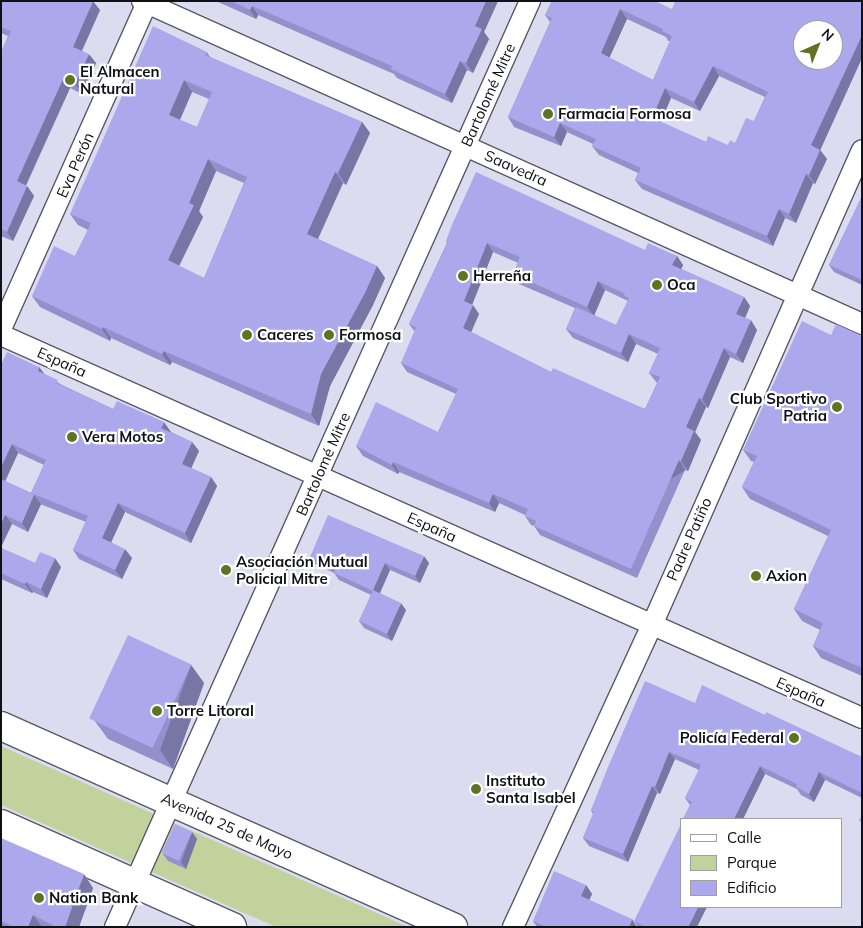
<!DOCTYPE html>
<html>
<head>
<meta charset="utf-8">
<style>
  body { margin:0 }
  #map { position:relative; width:863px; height:928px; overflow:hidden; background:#dcdcf0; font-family:Mulish,sans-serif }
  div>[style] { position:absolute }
  .green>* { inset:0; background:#c1d29c }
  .roads { filter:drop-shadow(1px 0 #585869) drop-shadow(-1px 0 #585869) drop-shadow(0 1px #585869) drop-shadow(0 -1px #585869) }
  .street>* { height:20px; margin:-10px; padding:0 10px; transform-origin:10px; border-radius:10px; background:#fff }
  .secondary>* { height:28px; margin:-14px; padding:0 14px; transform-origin:14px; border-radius:14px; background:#fff }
  .wall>* { inset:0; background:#9490cb }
  .shaded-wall>* { inset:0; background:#7876a5; transform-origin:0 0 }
  .building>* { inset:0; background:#aca8ec; transform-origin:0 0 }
  .dots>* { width:14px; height:14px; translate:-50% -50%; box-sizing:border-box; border:2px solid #fff; border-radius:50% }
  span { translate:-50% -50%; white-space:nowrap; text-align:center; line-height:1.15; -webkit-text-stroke:4.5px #fff; paint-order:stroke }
  .poi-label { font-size:15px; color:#101017; font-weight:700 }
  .left { translate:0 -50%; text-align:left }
  .right { translate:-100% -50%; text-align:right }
  .street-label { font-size:15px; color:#101017 }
  .frame { position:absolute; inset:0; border:2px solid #101017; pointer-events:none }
  .legend { position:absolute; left:680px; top:818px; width:162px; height:90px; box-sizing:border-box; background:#fff; border:1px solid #9f9fa2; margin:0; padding:6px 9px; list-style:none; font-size:15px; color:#101017 }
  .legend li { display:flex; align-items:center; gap:10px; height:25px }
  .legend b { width:25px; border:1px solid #9f9fa2 }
  .north { position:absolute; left:793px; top:20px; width:50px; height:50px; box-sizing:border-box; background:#fff; border:1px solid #9f9fa2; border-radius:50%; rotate:44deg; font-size:14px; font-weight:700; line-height:20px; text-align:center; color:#101017 }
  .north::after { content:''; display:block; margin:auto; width:18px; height:22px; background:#5f7322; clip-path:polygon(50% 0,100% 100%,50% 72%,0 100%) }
</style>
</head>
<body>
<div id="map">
  <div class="green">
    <i style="clip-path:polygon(1px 746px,408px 927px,276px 927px,1px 805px)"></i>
  </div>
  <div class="roads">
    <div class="street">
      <i style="left:142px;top:1px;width:789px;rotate:24.16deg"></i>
      <i style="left:1px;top:329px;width:359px;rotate:-65.9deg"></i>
      <i style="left:1px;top:335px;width:942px;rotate:23.98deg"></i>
      <i style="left:115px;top:927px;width:1015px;rotate:-65.86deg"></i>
      <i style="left:513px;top:927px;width:332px;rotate:-65.3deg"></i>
      <i style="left:652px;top:625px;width:519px;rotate:-66.15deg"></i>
    </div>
    <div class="secondary">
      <i style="left:1px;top:726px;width:495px;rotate:24deg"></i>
      <i style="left:1px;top:824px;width:253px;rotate:24deg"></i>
    </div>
  </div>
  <div class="wall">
    <i style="clip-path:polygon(1px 1px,100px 10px,82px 51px,96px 63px,82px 94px,70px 88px,26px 186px,27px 186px,34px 196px,13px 241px,1px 236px,1px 53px,8px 36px,1px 33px)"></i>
    <i style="clip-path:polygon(216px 1px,498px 1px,484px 32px,489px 39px,473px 73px,467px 70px,452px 103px,397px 78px,394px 74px,258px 15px,256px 19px)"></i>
    <i style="clip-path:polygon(evenodd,552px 1px,672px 9px,862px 1px,862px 58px,820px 150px,827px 159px,815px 184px,813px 183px,796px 223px,785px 218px,773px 246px,642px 189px,635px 180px,638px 173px,599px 155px,592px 146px,593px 144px,567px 132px,561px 146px,514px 127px,508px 117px,550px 22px,545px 15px,552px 1px,627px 19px,666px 37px,668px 41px,670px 41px,653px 80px,609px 58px,627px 19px,552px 1px,719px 76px,765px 97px,754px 121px,735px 143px,728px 145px,706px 142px,661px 122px,671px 98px,700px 111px,719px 76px)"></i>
    <i style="clip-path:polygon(evenodd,207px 52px,210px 57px,362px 122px,370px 133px,346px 185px,343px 183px,318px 239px,377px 266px,385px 278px,373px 305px,330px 386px,319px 426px,172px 362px,170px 365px,111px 338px,110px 341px,40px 307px,32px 296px,75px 256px,88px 230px,78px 225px,70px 214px,207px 52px,192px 92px,209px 99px,197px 127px,180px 120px,192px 92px,207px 52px,216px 171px,244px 183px,204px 278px,179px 266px,203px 217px,199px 211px,216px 171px)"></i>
    <i style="clip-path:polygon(862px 196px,862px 285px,834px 272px,829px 265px)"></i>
    <i style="clip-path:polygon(evenodd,446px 241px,645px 250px,677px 256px,683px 265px,681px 269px,744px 297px,750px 306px,745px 318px,757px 330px,743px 363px,730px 357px,708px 408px,706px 407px,695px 432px,701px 440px,688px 471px,685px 470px,637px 578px,540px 535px,534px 526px,531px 525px,525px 516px,525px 515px,499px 503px,495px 512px,399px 472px,398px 474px,363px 456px,356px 446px,438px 432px,456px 394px,407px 372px,401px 363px,415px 332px,409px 324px,447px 243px,446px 241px,493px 252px,518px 263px,513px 274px,519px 284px,575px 308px,566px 329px,573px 338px,628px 362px,636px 344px,658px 354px,649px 373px,657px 383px,645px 409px,551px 372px,471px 332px,479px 314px,472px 305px,493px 252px,446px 241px,605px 290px,628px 301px,616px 325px,594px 315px,605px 290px)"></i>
    <i style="clip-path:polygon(831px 335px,862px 336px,862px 676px,821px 658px,813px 646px,820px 630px,802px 621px,794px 609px,828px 536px,750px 499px,742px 487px,754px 462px,751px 461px,743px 450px)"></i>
    <i style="clip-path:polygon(evenodd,1px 365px,39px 367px,44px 374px,62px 385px,113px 409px,171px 432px,192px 442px,199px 451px,191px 468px,211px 477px,217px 486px,191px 543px,125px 512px,111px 542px,132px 558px,122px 579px,79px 559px,73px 550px,86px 522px,40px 504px,41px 504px,28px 532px,12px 524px,1px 547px,1px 365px,18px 453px,44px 465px,31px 493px,5px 481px,18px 453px)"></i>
    <i style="clip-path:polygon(1px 548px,35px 563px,61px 567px,47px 598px,33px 592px,32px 593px,1px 579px)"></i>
    <i style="clip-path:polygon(310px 557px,429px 563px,420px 583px,390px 570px,380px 593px,406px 610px,392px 641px,364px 628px,359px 621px,371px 595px,339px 580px,334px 573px,315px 564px)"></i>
    <i style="clip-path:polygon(191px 665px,204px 683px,173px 769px,108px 739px,94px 720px)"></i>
    <i style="clip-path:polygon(695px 703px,765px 715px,862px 757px,862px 798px,825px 780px,814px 802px,801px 795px,797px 789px,765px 774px,743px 819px,683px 819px,690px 805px,685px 798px,699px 770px,675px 759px,660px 794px,657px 793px,628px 862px,589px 846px,583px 838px,593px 814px,591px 810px)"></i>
    <i style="clip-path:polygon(192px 832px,197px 839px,186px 869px,168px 861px,163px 854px)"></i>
    <i style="clip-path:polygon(1px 838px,93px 888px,79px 927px,1px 927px)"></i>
    <i style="clip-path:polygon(586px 885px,592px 894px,589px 900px,637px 927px,537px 927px,533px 921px)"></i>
    <i style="clip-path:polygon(634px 921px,697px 927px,638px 927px)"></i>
  </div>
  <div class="shaded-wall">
    <i style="clip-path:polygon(93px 1px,100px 10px,79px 57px,73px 47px)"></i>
    <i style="clip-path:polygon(486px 1px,498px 1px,484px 32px,489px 39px,473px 73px,466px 63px,475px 26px)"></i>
    <i style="clip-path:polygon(252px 6px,258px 15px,256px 19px,250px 10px)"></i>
    <i style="clip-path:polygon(620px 9px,627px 19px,607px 63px,601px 53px)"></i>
    <i style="clip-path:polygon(862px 35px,862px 58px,818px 155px,811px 145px)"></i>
    <i style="clip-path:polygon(89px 54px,96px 63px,82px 94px,75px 84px)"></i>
    <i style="clip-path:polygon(460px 61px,467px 70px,452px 103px,445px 94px)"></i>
    <i style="clip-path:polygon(713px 66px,719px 76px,700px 111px,694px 102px)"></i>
    <i style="clip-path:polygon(63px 79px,70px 88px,23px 191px,17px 181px)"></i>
    <i style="clip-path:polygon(184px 80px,192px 92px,177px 126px,169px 115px)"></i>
    <i style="clip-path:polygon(665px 88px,671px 98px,658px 127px,652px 118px)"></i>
    <i style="clip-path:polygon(362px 122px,370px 133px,346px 185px,338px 173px)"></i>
    <i style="clip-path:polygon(560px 123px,567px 132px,561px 146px,554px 137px)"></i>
    <i style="clip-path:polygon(820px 150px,827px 159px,815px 184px,809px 175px)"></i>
    <i style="clip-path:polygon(208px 159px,216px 171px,199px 211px,203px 217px,176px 272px,168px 260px,189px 203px)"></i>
    <i style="clip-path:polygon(335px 172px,343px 183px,315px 245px,307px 234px)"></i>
    <i style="clip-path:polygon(806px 174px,813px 183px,796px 223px,789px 214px)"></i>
    <i style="clip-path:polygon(27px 186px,34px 196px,13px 241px,7px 232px)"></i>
    <i style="clip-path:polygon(779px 209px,785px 218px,773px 246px,767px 236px)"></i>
    <i style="clip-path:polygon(487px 243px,493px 252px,470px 310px,464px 301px)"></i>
    <i style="clip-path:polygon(677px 256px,683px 265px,679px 274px,672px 265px)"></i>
    <i style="clip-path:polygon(377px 266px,385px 278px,373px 305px,330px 386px,319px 426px,311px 414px,321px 374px)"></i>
    <i style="clip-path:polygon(598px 281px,605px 290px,594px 316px,587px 307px)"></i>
    <i style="clip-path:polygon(744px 297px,750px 306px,743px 323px,736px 314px)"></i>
    <i style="clip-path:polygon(473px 305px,479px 314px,469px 337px,463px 328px)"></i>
    <i style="clip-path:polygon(751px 320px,757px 330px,743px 363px,736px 354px)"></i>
    <i style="clip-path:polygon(103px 327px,111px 338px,110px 341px,102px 329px)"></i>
    <i style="clip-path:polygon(629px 334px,636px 344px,628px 362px,621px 353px)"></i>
    <i style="clip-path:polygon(724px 348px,730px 357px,708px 408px,702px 399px)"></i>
    <i style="clip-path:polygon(164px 351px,172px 362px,170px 365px,162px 354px)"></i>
    <i style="clip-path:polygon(39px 367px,46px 376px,38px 371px)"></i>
    <i style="clip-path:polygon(699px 398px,706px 407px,695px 432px,701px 440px,688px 471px,681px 461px,686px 427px)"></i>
    <i style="clip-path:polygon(164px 422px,171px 432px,168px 437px,161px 428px)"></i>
    <i style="clip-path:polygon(192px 442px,199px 451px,189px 473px,182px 464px)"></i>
    <i style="clip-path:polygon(12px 444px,18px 453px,3px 486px,1px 484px,1px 467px)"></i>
    <i style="left:679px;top:460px;width:12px;height:119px;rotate:59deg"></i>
    <i style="clip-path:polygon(393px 462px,399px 472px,398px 474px,392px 465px)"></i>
    <i style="clip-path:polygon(211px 477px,217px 486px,191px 543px,185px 533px)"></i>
    <i style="clip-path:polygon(493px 494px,499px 503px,495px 512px,489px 503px)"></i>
    <i style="clip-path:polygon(34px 495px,41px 504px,28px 532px,22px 523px)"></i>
    <i style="clip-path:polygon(118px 503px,125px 512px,109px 547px,102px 538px)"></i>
    <i style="clip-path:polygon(5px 515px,12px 524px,1px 547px,1px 524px)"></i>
    <i style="clip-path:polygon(125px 549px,132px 558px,122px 579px,115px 570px)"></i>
    <i style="clip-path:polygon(424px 556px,429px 563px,420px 583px,415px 576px)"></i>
    <i style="clip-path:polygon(55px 558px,61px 567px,47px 598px,41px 589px)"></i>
    <i style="clip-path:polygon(385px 563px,390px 570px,378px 597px,373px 590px)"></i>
    <i style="clip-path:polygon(26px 582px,33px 592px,32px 593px,25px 584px)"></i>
    <i style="clip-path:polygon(401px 603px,406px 610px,392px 641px,387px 634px)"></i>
    <i style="clip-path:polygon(191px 665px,204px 683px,173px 769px,160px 750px)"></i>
    <i style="clip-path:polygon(669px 752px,675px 759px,660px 794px,655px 787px)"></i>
    <i style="clip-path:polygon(760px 766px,765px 774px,743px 819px,734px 819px)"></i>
    <i style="clip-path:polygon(819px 772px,825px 780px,814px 802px,809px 794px)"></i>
    <i style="clip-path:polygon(652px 786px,657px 793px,628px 862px,623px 854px)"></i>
    <i style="clip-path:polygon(192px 832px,197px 839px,186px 869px,181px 862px)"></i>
    <i style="clip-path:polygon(84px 874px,93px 888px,79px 927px,65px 927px)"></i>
    <i style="clip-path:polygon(586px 885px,592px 894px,587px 905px,581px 896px)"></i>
    <i style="clip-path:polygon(698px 907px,707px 907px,697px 927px,688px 927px)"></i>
    <i style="clip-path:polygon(33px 915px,42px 927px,28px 927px)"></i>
    <i style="clip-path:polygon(632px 919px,637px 927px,629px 927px)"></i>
  </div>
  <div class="building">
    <i style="clip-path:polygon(1px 1px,93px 1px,73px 47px,89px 54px,75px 84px,63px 79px,17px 181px,27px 186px,7px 232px,1px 229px,1px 53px,11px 31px,1px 27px)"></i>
    <i style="clip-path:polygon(231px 1px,486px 1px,475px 26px,482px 29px,466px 63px,460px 61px,445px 94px,391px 69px,392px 66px,252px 6px,250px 10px)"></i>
    <i style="clip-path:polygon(evenodd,552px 1px,655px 1px,672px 9px,675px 1px,862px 1px,862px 35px,811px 145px,820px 150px,809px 175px,806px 174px,789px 214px,779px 209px,767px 236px,635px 180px,641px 168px,592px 146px,596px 139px,560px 123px,554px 137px,508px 117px,552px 18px,545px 15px,552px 1px,620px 9px,663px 29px,662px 31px,672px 36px,653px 80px,601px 53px,620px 9px,552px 1px,803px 30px,833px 30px,833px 60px,803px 60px,803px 30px,552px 1px,713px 66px,768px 92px,754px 121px,746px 118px,735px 143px,730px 140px,728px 145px,708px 136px,706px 142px,652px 118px,665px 88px,694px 102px,713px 66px)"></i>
    <i style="clip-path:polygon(evenodd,153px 26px,207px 52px,205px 55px,362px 122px,338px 173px,335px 172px,307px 234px,377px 266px,365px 293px,321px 374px,311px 414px,164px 351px,162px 354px,103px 327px,102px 329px,32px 296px,54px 246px,75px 256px,91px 223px,70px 214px,153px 26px,184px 80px,212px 92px,197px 127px,169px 115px,184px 80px,153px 26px,208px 159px,247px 177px,204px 278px,168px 260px,194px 205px,189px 203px,208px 159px)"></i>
    <i style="clip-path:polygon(evenodd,476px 172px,645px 250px,648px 243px,677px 256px,672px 265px,744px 297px,736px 314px,751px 320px,736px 354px,724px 348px,702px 399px,699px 398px,686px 427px,694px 431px,681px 461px,679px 460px,631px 569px,534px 526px,536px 521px,525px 516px,528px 509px,493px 494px,489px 503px,393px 462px,392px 465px,356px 446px,376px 402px,438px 432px,458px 389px,401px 363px,416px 327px,409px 324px,448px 242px,446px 241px,451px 227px,476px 172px,487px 243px,520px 257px,513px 274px,587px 307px,598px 281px,625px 294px,624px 296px,629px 298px,616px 325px,576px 307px,566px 329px,621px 353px,629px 334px,660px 348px,649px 373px,660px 377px,645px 409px,553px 368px,551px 372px,463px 328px,473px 305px,464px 301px,487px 243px)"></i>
    <i style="clip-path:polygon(862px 196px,862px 280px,829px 265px)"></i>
    <i style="clip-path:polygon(802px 321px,831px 335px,836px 324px,862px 336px,862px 668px,813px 646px,823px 623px,794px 609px,831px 530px,742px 487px,757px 456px,743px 450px)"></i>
    <i style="clip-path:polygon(7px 352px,39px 367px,38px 371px,58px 380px,56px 383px,113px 409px,117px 401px,164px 422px,161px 428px,192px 442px,182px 464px,211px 477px,185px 533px,118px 503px,102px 538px,125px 549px,115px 570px,73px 550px,88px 516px,31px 493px,46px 460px,12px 444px,1px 467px,1px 365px)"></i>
    <i style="clip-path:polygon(1px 479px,34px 495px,22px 523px,5px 515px,1px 524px)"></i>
    <i style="clip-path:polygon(328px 515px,424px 556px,415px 576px,385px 563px,373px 590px,401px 603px,387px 634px,359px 621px,373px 591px,334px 573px,336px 569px,310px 557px)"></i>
    <i style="clip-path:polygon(1px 548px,35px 563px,40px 552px,55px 558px,41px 589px,26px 582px,25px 584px,1px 573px)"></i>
    <i style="left:128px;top:635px;width:70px;height:92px;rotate:25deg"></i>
    <i style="clip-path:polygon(645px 681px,695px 703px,702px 685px,765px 715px,766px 712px,862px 757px,862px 793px,819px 772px,809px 794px,796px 787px,797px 784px,760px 766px,734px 819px,683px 819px,692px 802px,685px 798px,701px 765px,669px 752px,655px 787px,652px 786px,623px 854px,583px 838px,594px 812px,591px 810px,608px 767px)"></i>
    <i style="clip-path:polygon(862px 814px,862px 822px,859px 821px)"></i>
    <i style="clip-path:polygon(682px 822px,682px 907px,698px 907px,688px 927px,645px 927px,634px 921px)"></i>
    <i style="left:175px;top:824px;width:19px;height:32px;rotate:25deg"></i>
    <i style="clip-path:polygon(1px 838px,84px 874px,65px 927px,56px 927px,33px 915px,28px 927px,14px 927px,1px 921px)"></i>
    <i style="clip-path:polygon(554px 871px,586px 885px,581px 896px,632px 919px,629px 927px,546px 927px,533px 921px)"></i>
  </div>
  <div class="dots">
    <i style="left:70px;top:80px;background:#5f7322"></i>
    <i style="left:548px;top:114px;background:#5f7322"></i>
    <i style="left:463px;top:276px;background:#5f7322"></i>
    <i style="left:657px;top:285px;background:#5f7322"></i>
    <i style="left:247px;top:335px;background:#5f7322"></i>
    <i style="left:329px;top:335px;background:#5f7322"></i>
    <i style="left:837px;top:407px;background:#5f7322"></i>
    <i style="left:72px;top:437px;background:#5f7322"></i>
    <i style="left:226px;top:570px;background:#5f7322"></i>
    <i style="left:756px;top:576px;background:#5f7322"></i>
    <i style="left:157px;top:711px;background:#5f7322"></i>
    <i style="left:794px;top:738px;background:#5f7322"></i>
    <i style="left:476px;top:789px;background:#5f7322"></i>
    <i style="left:39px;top:898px;background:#5f7322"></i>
  </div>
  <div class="poi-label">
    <span class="left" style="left:80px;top:80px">El Almacen<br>Natural</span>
    <span class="left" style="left:558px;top:114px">Farmacia Formosa</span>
    <span class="left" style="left:473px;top:276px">Herreña</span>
    <span class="left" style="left:667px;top:285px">Oca</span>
    <span class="left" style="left:257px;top:335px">Caceres</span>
    <span class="left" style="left:339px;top:335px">Formosa</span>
    <span class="right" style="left:827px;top:407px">Club Sportivo<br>Patria</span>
    <span class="left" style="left:82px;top:437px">Vera Motos</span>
    <span class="left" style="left:236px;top:570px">Asociación Mutual<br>Policial Mitre</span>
    <span class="left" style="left:766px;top:576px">Axion</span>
    <span class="left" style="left:167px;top:711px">Torre Litoral</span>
    <span class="right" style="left:784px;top:738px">Policía Federal</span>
    <span class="left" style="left:486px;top:789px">Instituto<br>Santa Isabel</span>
    <span class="left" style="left:49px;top:898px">Nation Bank</span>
  </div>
  <div class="street-label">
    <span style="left:488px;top:95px;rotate:-66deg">Bartolomé Mitre</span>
    <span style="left:75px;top:165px;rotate:-66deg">Eva Perón</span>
    <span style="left:516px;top:168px;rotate:24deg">Saavedra</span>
    <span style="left:62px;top:362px;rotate:24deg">España</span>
    <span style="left:323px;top:464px;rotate:-66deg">Bartolomé Mitre</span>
    <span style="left:432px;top:527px;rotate:24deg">España</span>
    <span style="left:689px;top:539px;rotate:-66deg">Padre Patiño</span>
    <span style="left:801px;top:692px;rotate:24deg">España</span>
    <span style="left:227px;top:826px;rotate:24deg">Avenida 25 de Mayo</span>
  </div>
  <div class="frame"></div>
  <ul class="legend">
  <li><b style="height:6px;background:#fff"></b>Calle</li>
  <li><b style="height:14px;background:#c1d29c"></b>Parque</li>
  <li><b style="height:14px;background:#aca8ec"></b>Edificio</li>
  </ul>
  <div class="north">N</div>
</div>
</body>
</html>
